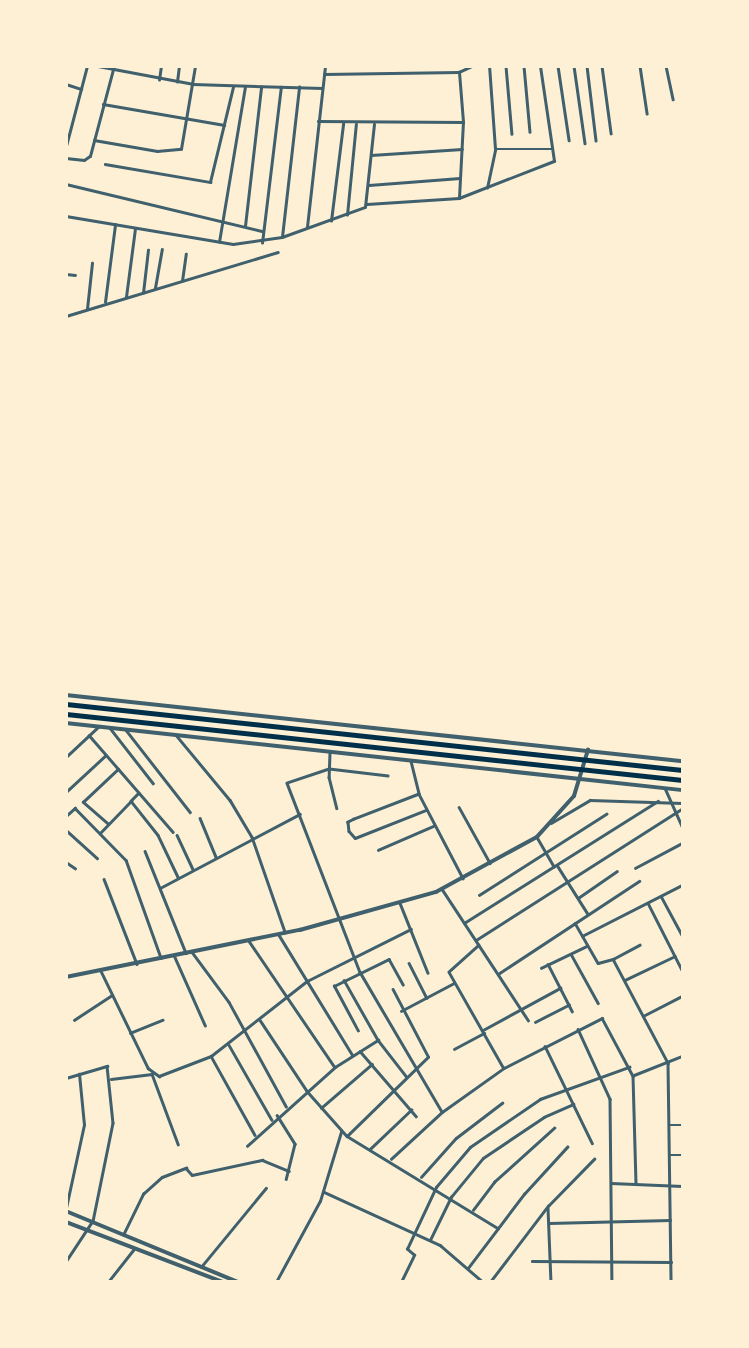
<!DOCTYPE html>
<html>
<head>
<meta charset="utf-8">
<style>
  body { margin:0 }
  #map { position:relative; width:749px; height:1348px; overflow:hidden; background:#fdf0d5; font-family:Montserrat,sans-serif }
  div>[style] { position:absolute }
  .minor>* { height:2.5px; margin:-1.25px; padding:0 1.25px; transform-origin:1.25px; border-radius:1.25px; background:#3f606c }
  .tertiary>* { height:3.5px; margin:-1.75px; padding:0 1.75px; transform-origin:1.75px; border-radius:1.75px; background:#3f606c }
  .motorway>* { height:5px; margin:-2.5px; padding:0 2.5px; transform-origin:2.5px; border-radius:2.5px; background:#003049 }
  span { translate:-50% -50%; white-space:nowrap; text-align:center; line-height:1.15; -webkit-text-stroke:7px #fdf0d5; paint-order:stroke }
  .frame { position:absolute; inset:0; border:68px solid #fdf0d5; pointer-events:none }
</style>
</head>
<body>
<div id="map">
  <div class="minor">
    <i style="left:98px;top:66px;width:97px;rotate:10.7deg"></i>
    <i style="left:193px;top:84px;width:129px;rotate:1.8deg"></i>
    <i style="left:506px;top:66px;width:68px;rotate:85deg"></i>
    <i style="left:524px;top:66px;width:66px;rotate:84.8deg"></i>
    <i style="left:558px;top:66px;width:75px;rotate:81.5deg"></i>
    <i style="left:574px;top:66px;width:78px;rotate:81.9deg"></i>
    <i style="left:587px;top:66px;width:75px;rotate:83.1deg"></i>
    <i style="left:602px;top:66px;width:68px;rotate:82.3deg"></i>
    <i style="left:640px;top:66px;width:48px;rotate:81.5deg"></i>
    <i style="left:666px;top:66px;width:34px;rotate:78deg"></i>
    <i style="left:324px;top:74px;width:135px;rotate:-0.8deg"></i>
    <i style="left:459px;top:72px;width:14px;rotate:-25deg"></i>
    <i style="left:159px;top:80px;width:14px;rotate:-82deg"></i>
    <i style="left:177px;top:82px;width:16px;rotate:-83deg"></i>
    <i style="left:66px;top:84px;width:16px;rotate:18deg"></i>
    <i style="left:103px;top:104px;width:123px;rotate:9.8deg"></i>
    <i style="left:318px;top:121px;width:145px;rotate:0.4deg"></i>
    <i style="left:94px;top:140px;width:64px;rotate:9.9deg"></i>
    <i style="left:157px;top:151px;width:24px;rotate:-5deg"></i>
    <i style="left:181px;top:149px;width:84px;rotate:-80.4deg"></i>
    <i style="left:66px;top:146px;width:83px;rotate:-75.3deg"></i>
    <i style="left:496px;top:149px;width:56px"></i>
    <i style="left:371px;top:155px;width:91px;rotate:-3.8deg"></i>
    <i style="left:66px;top:158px;width:18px;rotate:6deg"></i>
    <i style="left:84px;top:160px;width:7px;rotate:-34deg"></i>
    <i style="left:90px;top:156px;width:93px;rotate:-75.1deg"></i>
    <i style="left:105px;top:164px;width:107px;rotate:9.7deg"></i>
    <i style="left:210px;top:182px;width:98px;rotate:-76.4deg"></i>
    <i style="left:66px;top:184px;width:202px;rotate:13.5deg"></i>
    <i style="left:369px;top:185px;width:91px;rotate:-4.4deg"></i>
    <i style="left:487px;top:188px;width:40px;rotate:-78deg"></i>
    <i style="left:495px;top:149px;width:83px;rotate:-94.1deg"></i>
    <i style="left:459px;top:198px;width:76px;rotate:-87deg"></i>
    <i style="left:463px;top:122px;width:50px;rotate:-94.6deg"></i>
    <i style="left:367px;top:204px;width:92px;rotate:-3.7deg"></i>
    <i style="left:459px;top:198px;width:102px;rotate:-21.3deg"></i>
    <i style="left:554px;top:161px;width:96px;rotate:-98.4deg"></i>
    <i style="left:347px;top:215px;width:91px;rotate:-84.4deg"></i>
    <i style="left:66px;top:216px;width:169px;rotate:9.5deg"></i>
    <i style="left:233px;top:244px;width:49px;rotate:-8.1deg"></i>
    <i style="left:282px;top:237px;width:88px;rotate:-19.9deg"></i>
    <i style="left:365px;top:207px;width:83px;rotate:-83.8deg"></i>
    <i style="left:331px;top:221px;width:98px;rotate:-82.9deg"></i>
    <i style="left:245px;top:226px;width:140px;rotate:-83.4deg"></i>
    <i style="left:307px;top:227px;width:162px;rotate:-83.6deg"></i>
    <i style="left:282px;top:237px;width:151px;rotate:-83.5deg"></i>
    <i style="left:219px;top:242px;width:157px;rotate:-80.5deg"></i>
    <i style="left:262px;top:243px;width:157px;rotate:-83.1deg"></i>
    <i style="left:66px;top:274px;width:9px;rotate:6deg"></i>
    <i style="left:182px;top:281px;width:27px;rotate:-82deg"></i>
    <i style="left:155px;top:288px;width:39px;rotate:-80deg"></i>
    <i style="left:143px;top:293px;width:43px;rotate:-83.4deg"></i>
    <i style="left:126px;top:297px;width:69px;rotate:-82.5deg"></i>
    <i style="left:105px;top:302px;width:78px;rotate:-82.6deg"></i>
    <i style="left:87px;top:309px;width:46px;rotate:-83.8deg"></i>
    <i style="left:66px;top:316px;width:221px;rotate:-16.8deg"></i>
    <i style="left:110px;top:728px;width:70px;rotate:52deg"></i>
    <i style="left:126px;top:730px;width:104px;rotate:52deg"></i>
    <i style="left:89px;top:735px;width:128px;rotate:49.1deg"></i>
    <i style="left:176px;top:735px;width:85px;rotate:50.3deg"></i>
    <i style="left:230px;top:800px;width:43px;rotate:59.3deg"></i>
    <i style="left:252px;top:837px;width:101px;rotate:70.8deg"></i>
    <i style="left:330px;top:753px;width:24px;rotate:92deg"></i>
    <i style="left:329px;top:777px;width:32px;rotate:76deg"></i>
    <i style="left:66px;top:757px;width:45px;rotate:-43.2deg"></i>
    <i style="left:411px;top:761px;width:34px;rotate:76deg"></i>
    <i style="left:419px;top:794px;width:95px;rotate:62.4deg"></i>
    <i style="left:388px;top:776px;width:59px;rotate:-173.2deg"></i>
    <i style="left:329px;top:769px;width:44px;rotate:161.6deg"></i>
    <i style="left:287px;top:783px;width:203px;rotate:68.9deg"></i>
    <i style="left:360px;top:972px;width:162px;rotate:59.6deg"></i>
    <i style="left:665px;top:788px;width:42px;rotate:65.9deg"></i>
    <i style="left:66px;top:792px;width:54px;rotate:-42.8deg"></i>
    <i style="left:139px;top:793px;width:11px;rotate:135deg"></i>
    <i style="left:131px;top:801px;width:43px;rotate:51.5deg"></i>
    <i style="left:158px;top:835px;width:47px;rotate:64.5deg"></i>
    <i style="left:419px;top:794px;width:70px;rotate:159deg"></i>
    <i style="left:354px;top:819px;width:7px;rotate:153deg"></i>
    <i style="left:348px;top:822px;width:9px;rotate:84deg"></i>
    <i style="left:349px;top:831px;width:9px;rotate:49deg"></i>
    <i style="left:355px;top:838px;width:76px;rotate:-21.5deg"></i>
    <i style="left:459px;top:807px;width:64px;rotate:61deg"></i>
    <i style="left:66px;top:816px;width:12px;rotate:-42deg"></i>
    <i style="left:75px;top:808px;width:73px;rotate:45.6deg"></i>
    <i style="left:126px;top:860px;width:104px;rotate:70.3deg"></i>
    <i style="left:200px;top:818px;width:42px;rotate:67.7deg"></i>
    <i style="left:551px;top:823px;width:45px;rotate:-30.5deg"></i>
    <i style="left:590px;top:800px;width:92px;rotate:1.9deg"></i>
    <i style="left:108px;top:824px;width:33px;rotate:-139deg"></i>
    <i style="left:83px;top:802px;width:48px;rotate:-43.3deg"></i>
    <i style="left:66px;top:830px;width:42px;rotate:42.1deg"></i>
    <i style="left:100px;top:833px;width:45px;rotate:-45.9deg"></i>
    <i style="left:177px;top:835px;width:38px;rotate:65deg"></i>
    <i style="left:537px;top:837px;width:34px;rotate:60deg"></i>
    <i style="left:378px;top:850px;width:60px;rotate:-23.6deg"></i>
    <i style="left:145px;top:851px;width:110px;rotate:68.1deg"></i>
    <i style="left:66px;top:862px;width:11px;rotate:34deg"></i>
    <i style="left:557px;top:865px;width:58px;rotate:57.7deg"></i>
    <i style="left:635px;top:868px;width:53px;rotate:-28deg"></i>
    <i style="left:104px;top:879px;width:91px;rotate:68.8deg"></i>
    <i style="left:160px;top:888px;width:158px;rotate:-27.9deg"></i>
    <i style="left:442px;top:889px;width:157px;rotate:56.7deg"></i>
    <i style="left:479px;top:895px;width:151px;rotate:-32.5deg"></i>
    <i style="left:661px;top:896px;width:44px;rotate:61.7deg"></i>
    <i style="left:578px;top:898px;width:47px;rotate:-34.7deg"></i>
    <i style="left:400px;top:903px;width:75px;rotate:68.2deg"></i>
    <i style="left:648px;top:903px;width:75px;rotate:63.1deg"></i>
    <i style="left:464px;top:923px;width:229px;rotate:-32.2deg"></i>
    <i style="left:575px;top:923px;width:46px;rotate:60.1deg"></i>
    <i style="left:598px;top:963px;width:16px;rotate:-15deg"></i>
    <i style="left:613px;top:959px;width:118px;rotate:62.1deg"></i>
    <i style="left:668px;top:1063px;width:219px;rotate:89.2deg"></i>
    <i style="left:279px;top:935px;width:140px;rotate:58.5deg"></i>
    <i style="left:582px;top:936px;width:112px;rotate:-27deg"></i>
    <i style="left:476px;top:940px;width:244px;rotate:-32.5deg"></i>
    <i style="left:249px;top:941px;width:151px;rotate:55.8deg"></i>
    <i style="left:479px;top:945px;width:40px;rotate:138deg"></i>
    <i style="left:449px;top:972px;width:109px;rotate:60.4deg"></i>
    <i style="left:192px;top:952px;width:62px;rotate:53.5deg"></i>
    <i style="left:229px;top:1002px;width:119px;rotate:61.3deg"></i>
    <i style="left:571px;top:954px;width:56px;rotate:61.1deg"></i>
    <i style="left:174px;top:955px;width:77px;rotate:66.1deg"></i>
    <i style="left:613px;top:959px;width:30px;rotate:-28deg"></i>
    <i style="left:409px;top:963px;width:39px;rotate:63deg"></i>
    <i style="left:548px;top:964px;width:53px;rotate:62.9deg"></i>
    <i style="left:541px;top:968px;width:51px;rotate:-25.6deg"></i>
    <i style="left:101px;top:971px;width:108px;rotate:64.1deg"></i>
    <i style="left:148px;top:1068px;width:14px;rotate:36deg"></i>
    <i style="left:159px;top:1076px;width:56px;rotate:-21deg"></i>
    <i style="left:211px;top:1056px;width:122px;rotate:-38deg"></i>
    <i style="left:307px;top:981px;width:116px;rotate:-26.6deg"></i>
    <i style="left:498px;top:974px;width:169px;rotate:-33.4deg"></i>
    <i style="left:344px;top:980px;width:69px;rotate:60.5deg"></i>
    <i style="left:378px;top:1040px;width:46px;rotate:52.1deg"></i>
    <i style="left:625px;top:980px;width:55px;rotate:-25.6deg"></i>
    <i style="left:401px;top:1011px;width:60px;rotate:-27.8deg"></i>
    <i style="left:643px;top:1016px;width:44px;rotate:-27.1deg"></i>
    <i style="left:74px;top:1020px;width:45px;rotate:-33.3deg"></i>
    <i style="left:260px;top:1020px;width:85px;rotate:56.5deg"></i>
    <i style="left:307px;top:1091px;width:60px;rotate:48.4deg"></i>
    <i style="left:347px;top:1136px;width:177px;rotate:31.4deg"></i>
    <i style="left:535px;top:1022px;width:38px;rotate:-27deg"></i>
    <i style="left:578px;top:1029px;width:77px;rotate:65.4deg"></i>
    <i style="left:610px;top:1099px;width:183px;rotate:89.4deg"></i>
    <i style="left:483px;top:1030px;width:88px;rotate:-28.6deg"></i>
    <i style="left:358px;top:1031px;width:51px;rotate:-118.1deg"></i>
    <i style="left:334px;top:986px;width:61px;rotate:-26.1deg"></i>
    <i style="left:389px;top:959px;width:29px;rotate:61deg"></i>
    <i style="left:130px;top:1033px;width:35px;rotate:-22deg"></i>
    <i style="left:229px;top:1045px;width:86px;rotate:60.2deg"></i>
    <i style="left:545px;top:1046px;width:108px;rotate:64.1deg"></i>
    <i style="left:454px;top:1049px;width:34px;rotate:-28deg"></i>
    <i style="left:360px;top:1051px;width:86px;rotate:49.3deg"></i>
    <i style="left:211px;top:1056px;width:90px;rotate:60.9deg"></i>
    <i style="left:634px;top:1075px;width:52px;rotate:-21.6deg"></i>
    <i style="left:66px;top:1078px;width:43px;rotate:-16.3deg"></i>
    <i style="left:107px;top:1066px;width:57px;rotate:84deg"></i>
    <i style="left:113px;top:1123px;width:100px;rotate:101.5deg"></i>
    <i style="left:93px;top:1221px;width:49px;rotate:123.4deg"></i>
    <i style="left:111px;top:1079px;width:41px;rotate:-7deg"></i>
    <i style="left:152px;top:1074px;width:75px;rotate:69.6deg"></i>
    <i style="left:321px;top:1108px;width:67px;rotate:-40.8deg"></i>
    <i style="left:277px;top:1115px;width:34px;rotate:58deg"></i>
    <i style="left:295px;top:1144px;width:36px;rotate:104deg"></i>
    <i style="left:669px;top:1125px;width:13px"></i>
    <i style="left:347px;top:1136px;width:113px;rotate:-44.3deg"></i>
    <i style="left:428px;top:1057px;width:76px;rotate:-117.6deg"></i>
    <i style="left:247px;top:1146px;width:118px;rotate:-41.9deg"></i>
    <i style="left:335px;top:1067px;width:51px;rotate:-32.1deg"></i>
    <i style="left:370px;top:1149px;width:57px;rotate:-43.6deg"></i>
    <i style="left:669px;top:1155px;width:13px"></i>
    <i style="left:391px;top:1159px;width:69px;rotate:-42.7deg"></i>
    <i style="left:442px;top:1112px;width:76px;rotate:-35.4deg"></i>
    <i style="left:504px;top:1068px;width:110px;rotate:-27deg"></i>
    <i style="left:602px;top:1018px;width:66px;rotate:61.9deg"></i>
    <i style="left:633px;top:1076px;width:108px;rotate:88.4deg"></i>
    <i style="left:421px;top:1177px;width:52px;rotate:-48.1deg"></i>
    <i style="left:456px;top:1138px;width:58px;rotate:-37.3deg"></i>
    <i style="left:611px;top:1183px;width:71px;rotate:2.4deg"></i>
    <i style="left:324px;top:1192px;width:128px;rotate:24.6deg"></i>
    <i style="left:440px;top:1245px;width:57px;rotate:40.7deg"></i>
    <i style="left:66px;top:1208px;width:85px;rotate:-77.8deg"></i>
    <i style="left:84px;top:1125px;width:51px;rotate:-95.6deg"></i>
    <i style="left:548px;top:1208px;width:74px;rotate:87.7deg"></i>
    <i style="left:473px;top:1210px;width:35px;rotate:-53deg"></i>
    <i style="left:494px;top:1182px;width:81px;rotate:-42deg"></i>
    <i style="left:549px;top:1223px;width:121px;rotate:-1.4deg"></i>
    <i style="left:123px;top:1235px;width:46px;rotate:-64deg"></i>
    <i style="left:143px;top:1194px;width:25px;rotate:-42deg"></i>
    <i style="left:162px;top:1177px;width:26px;rotate:-21deg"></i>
    <i style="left:186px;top:1168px;width:9px;rotate:49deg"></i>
    <i style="left:192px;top:1175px;width:72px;rotate:-12.1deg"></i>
    <i style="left:262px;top:1160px;width:29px;rotate:22deg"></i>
    <i style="left:430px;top:1240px;width:48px;rotate:-64deg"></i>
    <i style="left:451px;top:1197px;width:50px;rotate:-50.6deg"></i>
    <i style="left:483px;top:1158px;width:73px;rotate:-33.9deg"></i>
    <i style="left:544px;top:1117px;width:32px;rotate:-24deg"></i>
    <i style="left:532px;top:1261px;width:139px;rotate:0.4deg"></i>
    <i style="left:201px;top:1267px;width:102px;rotate:-50.6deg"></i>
    <i style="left:468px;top:1268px;width:93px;rotate:-52.9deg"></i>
    <i style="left:524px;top:1194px;width:64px;rotate:-47.5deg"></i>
    <i style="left:108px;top:1282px;width:42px;rotate:-51.8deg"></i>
    <i style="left:276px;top:1282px;width:92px;rotate:-61.5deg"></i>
    <i style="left:320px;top:1201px;width:72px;rotate:-73.1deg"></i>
    <i style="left:401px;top:1282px;width:30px;rotate:-64deg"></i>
    <i style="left:414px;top:1255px;width:9px;rotate:-139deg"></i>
    <i style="left:407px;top:1249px;width:68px;rotate:-64.9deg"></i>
    <i style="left:436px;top:1187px;width:52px;rotate:-49.6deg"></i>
    <i style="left:470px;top:1147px;width:85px;rotate:-34.4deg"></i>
    <i style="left:540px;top:1099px;width:95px;rotate:-19.8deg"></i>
    <i style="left:490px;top:1282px;width:96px;rotate:-52.7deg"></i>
    <i style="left:548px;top:1206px;width:66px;rotate:-45.6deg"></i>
  </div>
  <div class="tertiary">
    <i style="left:66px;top:695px;width:620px;rotate:6.12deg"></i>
    <i style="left:66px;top:723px;width:620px;rotate:6.21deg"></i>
    <i style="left:66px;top:977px;width:239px;rotate:-11.4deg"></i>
    <i style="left:300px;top:930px;width:141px;rotate:-15.6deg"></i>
    <i style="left:436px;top:892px;width:115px;rotate:-28.6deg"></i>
    <i style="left:537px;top:837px;width:55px;rotate:-47.9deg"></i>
    <i style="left:574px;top:796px;width:48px;rotate:-73.1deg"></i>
    <i style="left:66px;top:1211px;width:186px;rotate:22.4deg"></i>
    <i style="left:66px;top:1222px;width:168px;rotate:20.9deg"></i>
  </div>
  <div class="motorway">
    <i style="left:66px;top:704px;width:620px;rotate:6.12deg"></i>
    <i style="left:66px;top:714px;width:620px;rotate:6.12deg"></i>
  </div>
  <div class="frame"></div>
</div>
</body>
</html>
